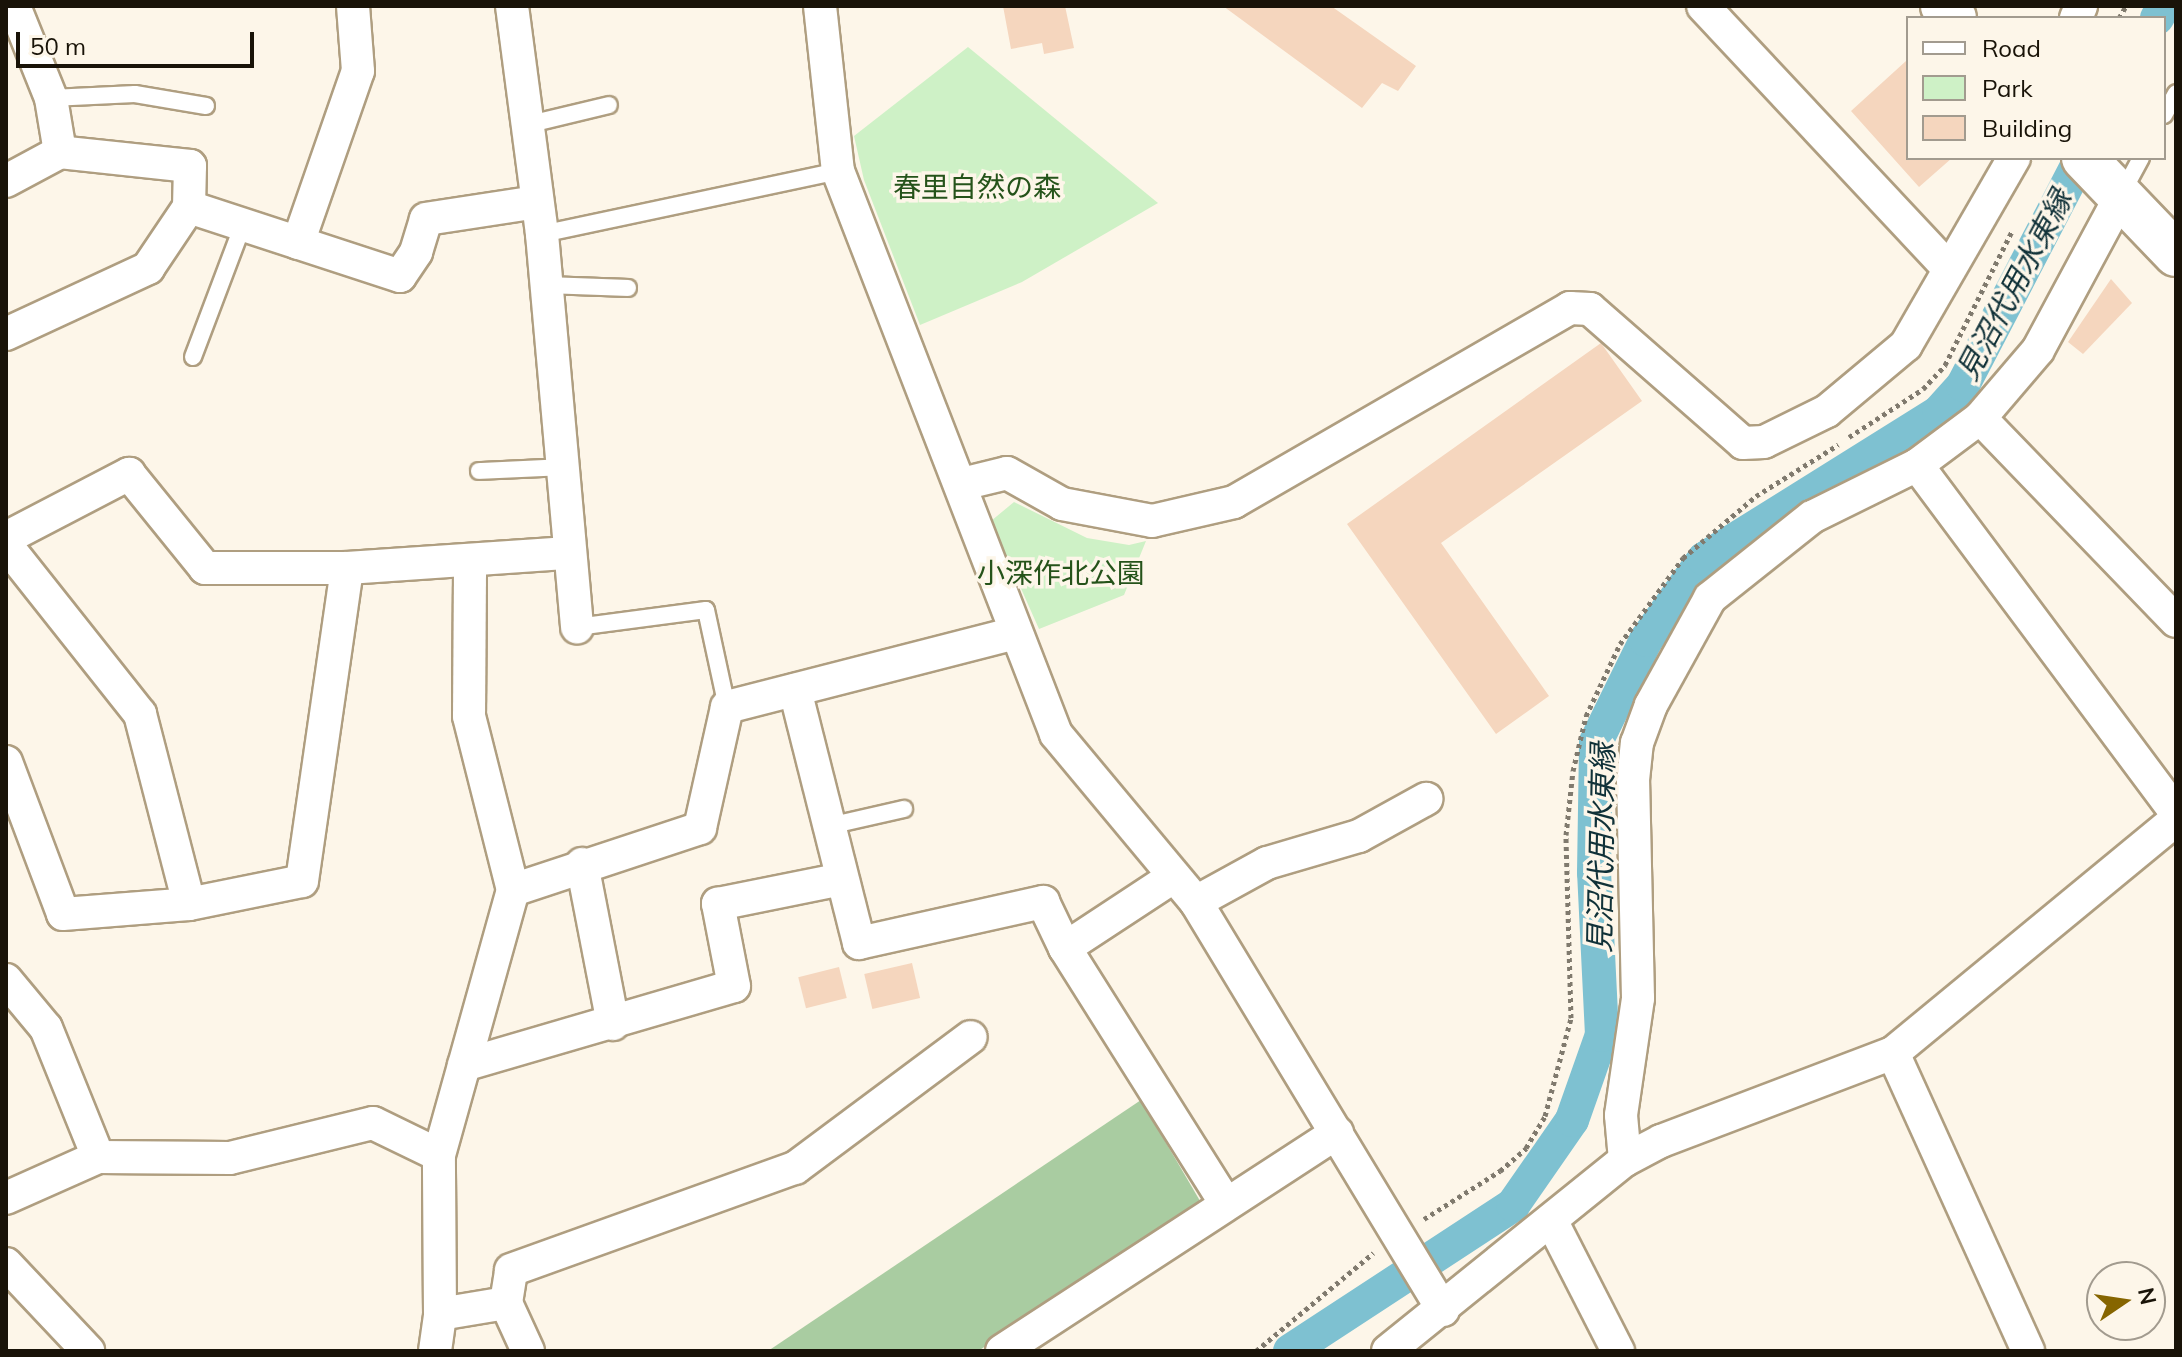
<!DOCTYPE html>
<html>
<head>
<meta charset="utf-8">
<style>
  body { margin:0 }
  #map { position:relative; width:2182px; height:1357px; overflow:hidden; background:#fdf6e9; font-family:Mulish,"Noto Sans JP",sans-serif }
  div>[style] { position:absolute }
  .green>* { inset:0; background:#cef1c6 }
  .forest>* { inset:0; background:#a9cca1 }
  .canal>* { height:34px; margin:-17px; padding:0 17px; transform-origin:17px; border-radius:17px; background:#7ec1d1 }
  .building>* { inset:0; background:#f5d6be; transform-origin:0 0 }
  .path>* { height:5px; margin-top:-2.5px; transform-origin:0; background:repeating-linear-gradient(90deg,#807a6e 0 4px,transparent 0 8px) }
  .roads { filter:drop-shadow(2px 0 #af9e80) drop-shadow(-2px 0 #af9e80) drop-shadow(0 2px #af9e80) drop-shadow(0 -2px #af9e80) }
  .service>* { height:16px; margin:-8px; padding:0 8px; transform-origin:8px; border-radius:8px; background:#fff }
  .minor>* { height:32px; margin:-16px; padding:0 16px; transform-origin:16px; border-radius:16px; background:#fff }
  .secondary>* { height:44px; margin:-22px; padding:0 22px; transform-origin:22px; border-radius:22px; background:#fff }
  span { translate:-50% -50%; white-space:nowrap; text-align:center; line-height:1.15; -webkit-text-stroke:7px #fdf6e9; paint-order:stroke }
  .park-label { font-size:28px; color:#25531a }
  .water-label { font-size:30px; color:#103138; font-style:italic }
  .frame { position:absolute; inset:0; border:8px solid #191308; pointer-events:none }
  .legend { position:absolute; left:1906px; top:16px; width:260px; height:144px; box-sizing:border-box; background:#fdf6e9; border:2px solid #a29b8f; margin:0; padding:10px 14px; list-style:none; font-size:24px; color:#191308 }
  .legend li { display:flex; align-items:center; gap:16px; height:40px }
  .legend b { width:40px; border:2px solid #a29b8f }
  .north { position:absolute; left:2086px; top:1261px; width:80px; height:80px; box-sizing:border-box; background:#fdf6e9; border:2px solid #a29b8f; border-radius:50%; rotate:77deg; font-size:22px; font-weight:700; line-height:32px; text-align:center; color:#191308 }
  .north::after { content:''; display:block; margin:auto; width:28px; height:36px; background:#866500; clip-path:polygon(50% 0,100% 100%,50% 72%,0 100%) }
  .scale { position:absolute; left:16px; top:32px; width:238px; height:36px; box-sizing:border-box; border:4px solid #191308; border-top:0; padding-left:10px; font-size:24px; line-height:28px; white-space:nowrap; color:#191308; -webkit-text-stroke:6px #fdf6e9; paint-order:stroke }
</style>
</head>
<body>
<div id="map">
  <div class="green">
    <i style="clip-path:polygon(968px 47px,1158px 203px,1022px 282px,920px 325px,864px 180px,854px 136px)"></i>
    <i style="clip-path:polygon(1014px 502px,1087px 538px,1129px 545px,1146px 541px,1124px 595px,1039px 629px,991px 521px)"></i>
  </div>
  <div class="forest">
    <i style="clip-path:polygon(1141px 1100px,1203px 1206px,978px 1351px,768px 1351px)"></i>
  </div>
  <div class="canal">
    <i style="left:2157px;top:18px;width:14px;rotate:-60deg"></i>
    <i style="left:1290px;top:1351px;width:267px;rotate:-33.2deg"></i>
    <i style="left:1513px;top:1205px;width:103px;rotate:-55.2deg"></i>
    <i style="left:1572px;top:1120px;width:90px;rotate:-70.6deg"></i>
    <i style="left:1602px;top:1035px;width:162px;rotate:-92.8deg"></i>
    <i style="left:1594px;top:873px;width:131px;rotate:-89.1deg"></i>
    <i style="left:1596px;top:742px;width:114px;rotate:-63.9deg"></i>
    <i style="left:1646px;top:640px;width:100px;rotate:-54.4deg"></i>
    <i style="left:1704px;top:559px;width:277px;rotate:-32deg"></i>
    <i style="left:1939px;top:412px;width:36px;rotate:-48deg"></i>
    <i style="left:1963px;top:385px;width:256px;rotate:-62.5deg"></i>
  </div>
  <div class="building">
    <i style="clip-path:polygon(1003px 6px,1065px 6px,1074px 48px,1044px 54px,1042px 43px,1011px 49px)"></i>
    <i style="clip-path:polygon(1223px 6px,1331px 6px,1416px 66px,1398px 91px,1382px 83px,1362px 108px)"></i>
    <i style="clip-path:polygon(1906px 61px,1908px 158px,1952px 158px,1919px 187px,1851px 111px)"></i>
    <i style="clip-path:polygon(2111px 279px,2132px 303px,2083px 354px,2068px 342px)"></i>
    <i style="clip-path:polygon(1601px 343px,1642px 401px,1441px 543px,1549px 696px,1496px 734px,1347px 524px)"></i>
    <i style="left:912px;top:963px;width:36px;height:49px;rotate:77deg"></i>
    <i style="left:839px;top:967px;width:32px;height:42px;rotate:76deg"></i>
  </div>
  <div class="path">
    <i style="left:2119px;top:18px;width:14px;rotate:-60deg"></i>
    <i style="left:1849px;top:437px;width:88px;rotate:-33deg"></i>
    <i style="left:1923px;top:389px;width:33px;rotate:-47deg"></i>
    <i style="left:1945px;top:365px;width:150px;rotate:-63.4deg"></i>
    <i style="left:1424px;top:1219px;width:90px;rotate:-32.3deg"></i>
    <i style="left:1500px;top:1171px;width:35px;rotate:-41deg"></i>
    <i style="left:1526px;top:1148px;width:37px;rotate:-59deg"></i>
    <i style="left:1545px;top:1116px;width:101px;rotate:-75.1deg"></i>
    <i style="left:1571px;top:1018px;width:183px;rotate:-91.6deg"></i>
    <i style="left:1566px;top:835px;width:64px;rotate:-83.8deg"></i>
    <i style="left:1573px;top:771px;width:57px;rotate:-76.7deg"></i>
    <i style="left:1586px;top:716px;width:80px;rotate:-64.7deg"></i>
    <i style="left:1620px;top:644px;width:107px;rotate:-53.8deg"></i>
    <i style="left:1683px;top:558px;width:96px;rotate:-40.3deg"></i>
    <i style="left:1756px;top:496px;width:97px;rotate:-31.9deg"></i>
    <i style="left:1256px;top:1351px;width:153px;rotate:-39.9deg"></i>
  </div>
  <div class="roads">
    <div class="service">
      <i style="left:51px;top:98px;width:84px;rotate:-2.7deg"></i>
      <i style="left:135px;top:94px;width:72px;rotate:9.6deg"></i>
      <i style="left:2164px;top:115px;width:25px;rotate:-61deg"></i>
      <i style="left:530px;top:124px;width:81px;rotate:-13.5deg"></i>
      <i style="left:2121px;top:195px;width:42px;rotate:-61.6deg"></i>
      <i style="left:542px;top:234px;width:303px;rotate:-12deg"></i>
      <i style="left:547px;top:285px;width:81px;rotate:2.1deg"></i>
      <i style="left:193px;top:357px;width:141px;rotate:-69.3deg"></i>
      <i style="left:479px;top:471px;width:84px;rotate:-2.7deg"></i>
      <i style="left:577px;top:627px;width:130px;rotate:-7.5deg"></i>
      <i style="left:706px;top:610px;width:99px;rotate:77.8deg"></i>
      <i style="left:829px;top:826px;width:77px;rotate:-12.8deg"></i>
    </div>
    <div class="minor">
      <i style="left:512px;top:6px;width:230px;rotate:82.5deg"></i>
      <i style="left:542px;top:234px;width:395px;rotate:84.9deg"></i>
      <i style="left:820px;top:6px;width:166px;rotate:83.8deg"></i>
      <i style="left:838px;top:171px;width:604px;rotate:68.83deg"></i>
      <i style="left:1056px;top:734px;width:219px;rotate:50.2deg"></i>
      <i style="left:1196px;top:902px;width:477px;rotate:58.8deg"></i>
      <i style="left:1703px;top:6px;width:360px;rotate:46.9deg"></i>
      <i style="left:2076px;top:18px;width:13px;rotate:-67deg"></i>
      <i style="left:6px;top:181px;width:61px;rotate:-28.2deg"></i>
      <i style="left:60px;top:152px;width:55px;rotate:-99.5deg"></i>
      <i style="left:51px;top:98px;width:99px;rotate:-111.9deg"></i>
      <i style="left:189px;top:207px;width:222px;rotate:18.1deg"></i>
      <i style="left:400px;top:276px;width:29px;rotate:-56deg"></i>
      <i style="left:416px;top:252px;width:34px;rotate:-73deg"></i>
      <i style="left:426px;top:219px;width:112px;rotate:-8.7deg"></i>
      <i style="left:298px;top:243px;width:182px;rotate:-70.8deg"></i>
      <i style="left:358px;top:71px;width:65px;rotate:-94.4deg"></i>
      <i style="left:6px;top:334px;width:157px;rotate:-24.9deg"></i>
      <i style="left:148px;top:268px;width:73px;rotate:-56.1deg"></i>
      <i style="left:189px;top:207px;width:41px;rotate:-88.6deg"></i>
      <i style="left:190px;top:166px;width:131px;rotate:-173.9deg"></i>
      <i style="left:1980px;top:418px;width:282px;rotate:46deg"></i>
      <i style="left:1917px;top:465px;width:433px;rotate:53.3deg"></i>
      <i style="left:962px;top:484px;width:46px;rotate:-13.7deg"></i>
      <i style="left:1007px;top:473px;width:63px;rotate:29.4deg"></i>
      <i style="left:1062px;top:504px;width:92px;rotate:10.7deg"></i>
      <i style="left:1152px;top:521px;width:84px;rotate:-13deg"></i>
      <i style="left:1234px;top:502px;width:388px;rotate:-30deg"></i>
      <i style="left:1570px;top:308px;width:20px;rotate:3deg"></i>
      <i style="left:1590px;top:309px;width:203px;rotate:41.2deg"></i>
      <i style="left:1743px;top:443px;width:21px;rotate:-3deg"></i>
      <i style="left:1764px;top:442px;width:70px;rotate:-26.2deg"></i>
      <i style="left:1827px;top:411px;width:103px;rotate:-39.9deg"></i>
      <i style="left:1906px;top:345px;width:216px;rotate:-60deg"></i>
      <i style="left:6px;top:538px;width:139px;rotate:-27.5deg"></i>
      <i style="left:129px;top:474px;width:121px;rotate:51deg"></i>
      <i style="left:205px;top:568px;width:142px"></i>
      <i style="left:347px;top:568px;width:222px;rotate:-3.9deg"></i>
      <i style="left:6px;top:545px;width:216px;rotate:51.6deg"></i>
      <i style="left:140px;top:714px;width:196px;rotate:75.5deg"></i>
      <i style="left:795px;top:690px;width:261px;rotate:75.8deg"></i>
      <i style="left:859px;top:943px;width:189px;rotate:-12.6deg"></i>
      <i style="left:1043px;top:902px;width:51px;rotate:64.4deg"></i>
      <i style="left:1065px;top:948px;width:302px;rotate:57.8deg"></i>
      <i style="left:6px;top:762px;width:162px;rotate:69.4deg"></i>
      <i style="left:63px;top:914px;width:126px;rotate:-4.5deg"></i>
      <i style="left:189px;top:904px;width:115px;rotate:-11.5deg"></i>
      <i style="left:302px;top:881px;width:316px;rotate:-81.8deg"></i>
      <i style="left:582px;top:864px;width:163px;rotate:79deg"></i>
      <i style="left:513px;top:890px;width:197px;rotate:-18.3deg"></i>
      <i style="left:700px;top:828px;width:124px;rotate:-77.4deg"></i>
      <i style="left:727px;top:707px;width:298px;rotate:-14.4deg"></i>
      <i style="left:1196px;top:902px;width:81px;rotate:-28.8deg"></i>
      <i style="left:1267px;top:863px;width:96px;rotate:-16.4deg"></i>
      <i style="left:1359px;top:836px;width:77px;rotate:-28.9deg"></i>
      <i style="left:1065px;top:948px;width:129px;rotate:-33.3deg"></i>
      <i style="left:6px;top:980px;width:62px;rotate:50.2deg"></i>
      <i style="left:46px;top:1028px;width:139px;rotate:68deg"></i>
      <i style="left:1893px;top:1053px;width:327px;rotate:65.6deg"></i>
      <i style="left:464px;top:1065px;width:281px;rotate:-16.3deg"></i>
      <i style="left:734px;top:986px;width:84px;rotate:-101deg"></i>
      <i style="left:718px;top:904px;width:126px;rotate:-11.4deg"></i>
      <i style="left:1625px;top:1160px;width:45px;rotate:-95.1deg"></i>
      <i style="left:1621px;top:1115px;width:118px;rotate:-81.7deg"></i>
      <i style="left:1638px;top:998px;width:218px;rotate:-91.3deg"></i>
      <i style="left:1633px;top:780px;width:37px;rotate:-84deg"></i>
      <i style="left:1637px;top:743px;width:40px;rotate:-69.8deg"></i>
      <i style="left:1651px;top:705px;width:122px;rotate:-61.1deg"></i>
      <i style="left:1710px;top:598px;width:130px;rotate:-38.5deg"></i>
      <i style="left:1812px;top:517px;width:117px;rotate:-26.3deg"></i>
      <i style="left:1917px;top:465px;width:79px;rotate:-36.7deg"></i>
      <i style="left:1980px;top:418px;width:89px;rotate:-49.5deg"></i>
      <i style="left:2038px;top:350px;width:175px;rotate:-61.7deg"></i>
      <i style="left:6px;top:1198px;width:101px;rotate:-24deg"></i>
      <i style="left:98px;top:1157px;width:132px;rotate:0.4deg"></i>
      <i style="left:230px;top:1158px;width:147px;rotate:-13.8deg"></i>
      <i style="left:373px;top:1123px;width:73px;rotate:25.9deg"></i>
      <i style="left:1553px;top:1224px;width:143px;rotate:62.9deg"></i>
      <i style="left:6px;top:1264px;width:120px;rotate:46.7deg"></i>
      <i style="left:440px;top:1314px;width:67px;rotate:-9.5deg"></i>
      <i style="left:435px;top:1351px;width:37px;rotate:-82deg"></i>
      <i style="left:440px;top:1314px;width:159px;rotate:-90.4deg"></i>
      <i style="left:439px;top:1155px;width:275px;rotate:-74.4deg"></i>
      <i style="left:513px;top:890px;width:179px;rotate:-104.2deg"></i>
      <i style="left:469px;top:716px;width:156px;rotate:-89.6deg"></i>
      <i style="left:528px;top:1351px;width:53px;rotate:-114.6deg"></i>
      <i style="left:506px;top:1303px;width:33px;rotate:-81deg"></i>
      <i style="left:511px;top:1270px;width:302px;rotate:-19.8deg"></i>
      <i style="left:795px;top:1168px;width:219px;rotate:-36.7deg"></i>
      <i style="left:1002px;top:1351px;width:400px;rotate:-33.1deg"></i>
      <i style="left:1388px;top:1351px;width:304px;rotate:-38.9deg"></i>
      <i style="left:1625px;top:1160px;width:41px;rotate:-27.8deg"></i>
      <i style="left:1661px;top:1141px;width:248px;rotate:-20.8deg"></i>
      <i style="left:1893px;top:1053px;width:367px;rotate:-39.5deg"></i>
    </div>
    <div class="secondary">
      <i style="left:1943px;top:6px;width:16px;rotate:47deg"></i>
      <i style="left:2084px;top:158px;width:133px;rotate:46.2deg"></i>
    </div>
  </div>
  <div class="park-label">
    <span style="left:977px;top:187px">春里自然の森</span>
    <span style="left:1061px;top:573px">小深作北公園</span>
  </div>
  <div class="water-label">
    <span style="left:2014px;top:285px;rotate:-62deg">見沼代用水東縁</span>
    <span style="left:1601px;top:848px;rotate:-89deg">見沼代用水東縁</span>
  </div>
  <div class="frame"></div>
  <ul class="legend">
  <li><b style="height:10px;background:#fff"></b>Road</li>
  <li><b style="height:22px;background:#cef1c6"></b>Park</li>
  <li><b style="height:22px;background:#f5d6be"></b>Building</li>
  </ul>
  <div class="north">N</div>
  <div class="scale">50 m</div>
</div>
</body>
</html>
